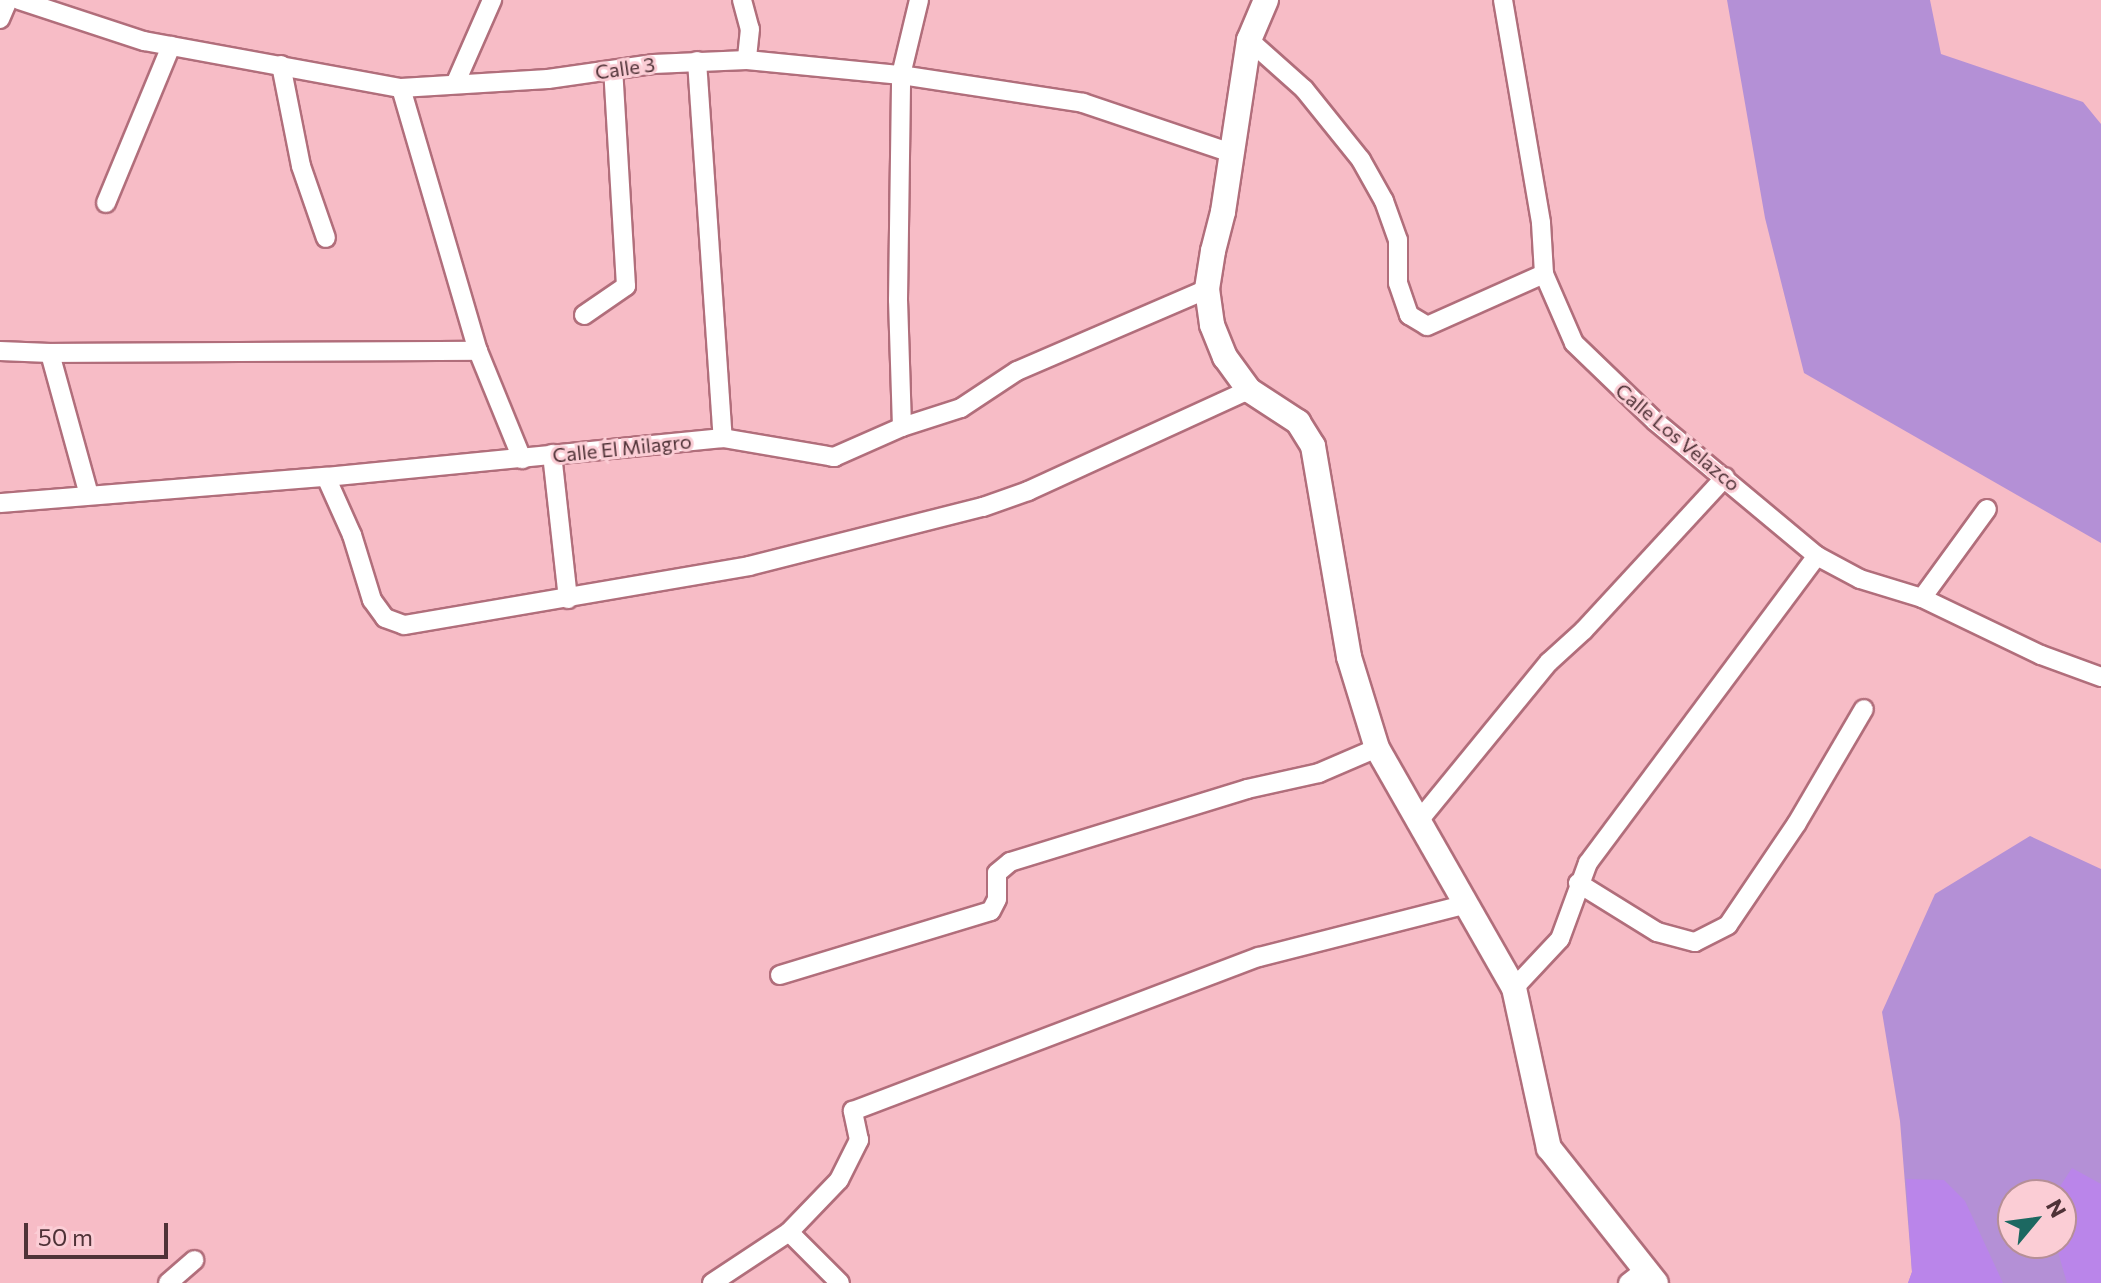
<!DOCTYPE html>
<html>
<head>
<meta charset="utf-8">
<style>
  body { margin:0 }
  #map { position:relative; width:2101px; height:1283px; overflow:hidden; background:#f7bcc6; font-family:Commissioner,sans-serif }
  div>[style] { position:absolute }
  .green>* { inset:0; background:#b490d6 }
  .forest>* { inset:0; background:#ba85ea }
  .roads { filter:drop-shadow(2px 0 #b16e7b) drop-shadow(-2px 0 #b16e7b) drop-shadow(0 2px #b16e7b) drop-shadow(0 -2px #b16e7b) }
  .minor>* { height:18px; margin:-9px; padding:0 9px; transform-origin:9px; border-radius:9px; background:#fff }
  .tertiary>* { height:24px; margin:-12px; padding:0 12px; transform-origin:12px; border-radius:12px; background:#fff }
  span { translate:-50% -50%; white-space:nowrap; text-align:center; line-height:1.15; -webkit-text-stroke:6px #fbcdd5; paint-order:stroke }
  .street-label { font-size:20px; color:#4f3237 }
  .north { position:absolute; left:1997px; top:1179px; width:80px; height:80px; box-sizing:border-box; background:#fbcdd5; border:2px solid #b68f96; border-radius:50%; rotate:61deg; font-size:22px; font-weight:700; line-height:32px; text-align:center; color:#4f3237 }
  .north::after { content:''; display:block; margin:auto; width:28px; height:36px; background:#1c6861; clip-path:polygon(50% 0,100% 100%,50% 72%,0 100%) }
  .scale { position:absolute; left:24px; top:1223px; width:144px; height:36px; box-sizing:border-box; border:4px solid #4f3237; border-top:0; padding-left:10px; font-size:24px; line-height:28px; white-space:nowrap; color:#4f3237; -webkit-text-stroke:6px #fbcdd5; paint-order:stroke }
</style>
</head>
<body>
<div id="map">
  <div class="green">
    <i style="clip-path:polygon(1727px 0,1930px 0,1941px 54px,2083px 102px,2101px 124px,2101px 543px,1804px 373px,1765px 218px)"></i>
    <i style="clip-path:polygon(evenodd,2030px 836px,2101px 869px,2101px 1283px,1908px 1283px,1912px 1272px,1900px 1121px,1882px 1012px,1935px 894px,2030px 836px,2013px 1195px,2061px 1195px,2061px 1243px,2013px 1243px,2013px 1195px)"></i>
  </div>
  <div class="forest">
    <i style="clip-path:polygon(2072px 1168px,2101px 1184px,2101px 1283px,2067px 1283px,2058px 1252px,2061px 1195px,2057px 1195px,2057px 1191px)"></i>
    <i style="clip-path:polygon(1906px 1179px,1944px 1180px,1965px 1201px,2003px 1283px,1908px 1283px,1912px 1272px)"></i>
  </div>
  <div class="roads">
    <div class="minor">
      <i style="left:19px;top:0;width:132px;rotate:18.2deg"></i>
      <i style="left:144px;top:41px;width:261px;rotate:10.4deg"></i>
      <i style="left:401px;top:88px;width:147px;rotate:-3.5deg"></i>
      <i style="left:548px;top:79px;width:106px;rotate:-8.1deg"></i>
      <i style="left:653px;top:64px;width:94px;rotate:-2.4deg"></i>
      <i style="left:747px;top:60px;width:155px;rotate:5.6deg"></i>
      <i style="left:901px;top:75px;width:184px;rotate:8.7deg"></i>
      <i style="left:1083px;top:103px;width:157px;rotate:18.6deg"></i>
      <i style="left:742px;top:0;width:30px;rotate:75deg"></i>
      <i style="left:750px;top:29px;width:31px;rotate:96deg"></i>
      <i style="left:1503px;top:0;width:226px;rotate:80.3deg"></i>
      <i style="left:1541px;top:223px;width:51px;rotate:86.6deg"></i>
      <i style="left:1544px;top:274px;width:75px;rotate:66.5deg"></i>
      <i style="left:1574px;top:343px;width:112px;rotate:43.9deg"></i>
      <i style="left:1655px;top:421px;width:211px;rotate:39.8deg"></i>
      <i style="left:1817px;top:556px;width:49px;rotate:28.1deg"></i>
      <i style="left:1860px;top:579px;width:65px;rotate:17deg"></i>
      <i style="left:1922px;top:598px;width:132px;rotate:25.6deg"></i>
      <i style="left:2041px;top:655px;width:64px;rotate:20.1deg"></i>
      <i style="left:0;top:19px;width:21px;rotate:-67deg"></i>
      <i style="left:1249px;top:40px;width:74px;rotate:41.7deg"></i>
      <i style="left:1304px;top:89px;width:91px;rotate:51.2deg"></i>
      <i style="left:1361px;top:160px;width:47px;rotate:60.7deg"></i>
      <i style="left:1384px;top:201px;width:41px;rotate:70.3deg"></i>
      <i style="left:1398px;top:240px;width:43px;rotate:90deg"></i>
      <i style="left:1398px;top:283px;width:34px;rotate:71deg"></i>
      <i style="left:1409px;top:315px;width:21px;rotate:31deg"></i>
      <i style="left:1427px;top:326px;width:128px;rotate:-24deg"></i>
      <i style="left:697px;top:61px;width:378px;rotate:86.1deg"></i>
      <i style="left:281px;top:65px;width:103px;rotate:78.8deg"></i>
      <i style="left:301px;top:166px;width:76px;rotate:70.9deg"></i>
      <i style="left:456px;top:82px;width:90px;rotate:-66.3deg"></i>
      <i style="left:401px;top:88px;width:274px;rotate:73.7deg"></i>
      <i style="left:478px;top:351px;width:117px;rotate:67.8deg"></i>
      <i style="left:106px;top:203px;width:170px;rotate:-67.5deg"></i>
      <i style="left:584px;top:315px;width:51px;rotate:-34.6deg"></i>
      <i style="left:626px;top:286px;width:216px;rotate:-93.4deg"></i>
      <i style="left:0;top:351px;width:50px;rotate:2.3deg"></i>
      <i style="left:902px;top:427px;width:127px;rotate:-91.8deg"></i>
      <i style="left:898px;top:300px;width:225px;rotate:-89.2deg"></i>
      <i style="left:901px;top:75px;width:77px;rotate:-76.5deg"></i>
      <i style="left:552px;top:454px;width:146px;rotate:83.7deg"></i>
      <i style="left:326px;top:477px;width:64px;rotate:65.9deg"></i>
      <i style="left:352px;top:535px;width:68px;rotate:72.9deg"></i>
      <i style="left:372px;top:600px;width:22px;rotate:54deg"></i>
      <i style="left:385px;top:618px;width:20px;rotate:20deg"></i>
      <i style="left:404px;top:625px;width:350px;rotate:-9.7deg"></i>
      <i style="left:749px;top:566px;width:241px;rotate:-14.2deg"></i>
      <i style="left:983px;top:507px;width:48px;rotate:-19.6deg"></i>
      <i style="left:1028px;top:491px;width:243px;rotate:-24.6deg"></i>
      <i style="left:89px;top:495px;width:147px;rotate:-105.4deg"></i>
      <i style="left:50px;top:353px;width:428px;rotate:-0.3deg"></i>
      <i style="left:0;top:503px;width:327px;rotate:-4.6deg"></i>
      <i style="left:326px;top:477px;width:399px;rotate:-5.6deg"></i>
      <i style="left:723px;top:438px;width:113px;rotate:9.7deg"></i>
      <i style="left:834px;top:457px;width:74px;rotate:-23.8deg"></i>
      <i style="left:902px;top:427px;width:62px;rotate:-17.9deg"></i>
      <i style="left:961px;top:408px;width:67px;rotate:-33.5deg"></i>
      <i style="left:1017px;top:371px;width:207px;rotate:-23.3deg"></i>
      <i style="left:1922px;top:598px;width:110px;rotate:-53.9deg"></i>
      <i style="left:1417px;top:823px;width:208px;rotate:-50.7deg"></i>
      <i style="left:1549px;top:662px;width:47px;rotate:-42.4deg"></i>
      <i style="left:1584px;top:630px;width:208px;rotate:-47.3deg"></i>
      <i style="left:1578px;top:883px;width:93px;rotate:31.8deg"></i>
      <i style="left:1657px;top:932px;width:39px;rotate:15deg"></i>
      <i style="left:1695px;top:942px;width:37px;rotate:-27deg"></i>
      <i style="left:1728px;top:925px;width:123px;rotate:-55.9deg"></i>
      <i style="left:1797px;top:823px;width:132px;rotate:-59.6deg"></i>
      <i style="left:780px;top:975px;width:220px;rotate:-16.9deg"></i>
      <i style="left:991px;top:911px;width:13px;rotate:-63deg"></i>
      <i style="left:997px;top:899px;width:26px;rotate:-90deg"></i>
      <i style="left:997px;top:873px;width:17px;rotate:-40deg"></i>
      <i style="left:1010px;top:862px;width:248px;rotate:-17.1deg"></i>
      <i style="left:1247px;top:789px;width:74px;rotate:-12.5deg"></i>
      <i style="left:1319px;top:773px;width:63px;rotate:-23.3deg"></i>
      <i style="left:1514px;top:988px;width:67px;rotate:-46.8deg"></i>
      <i style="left:1560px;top:939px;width:81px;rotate:-69.8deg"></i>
      <i style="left:1588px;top:863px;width:383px;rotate:-53.3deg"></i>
      <i style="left:789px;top:1232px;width:72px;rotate:45deg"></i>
      <i style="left:168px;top:1283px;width:35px;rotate:-41deg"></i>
      <i style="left:712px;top:1283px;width:92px;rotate:-33.5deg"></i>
      <i style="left:789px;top:1232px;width:72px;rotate:-46.1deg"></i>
      <i style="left:839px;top:1180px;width:45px;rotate:-63.4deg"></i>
      <i style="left:859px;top:1140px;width:30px;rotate:-102deg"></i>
      <i style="left:853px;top:1111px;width:434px;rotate:-20.8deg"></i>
      <i style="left:1259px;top:957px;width:215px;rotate:-14.3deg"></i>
      <i style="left:1628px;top:1283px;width:23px;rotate:-38deg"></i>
    </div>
    <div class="tertiary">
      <i style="left:1266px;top:0;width:43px;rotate:113deg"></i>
      <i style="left:1249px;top:40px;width:174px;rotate:98.6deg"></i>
      <i style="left:1223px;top:212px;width:40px;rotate:104.4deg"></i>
      <i style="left:1213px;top:251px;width:38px;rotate:99deg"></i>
      <i style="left:1207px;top:289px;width:36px;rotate:82deg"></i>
      <i style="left:1212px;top:325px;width:35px;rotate:68deg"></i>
      <i style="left:1225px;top:357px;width:41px;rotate:54deg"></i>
      <i style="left:1249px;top:390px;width:59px;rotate:33.1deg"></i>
      <i style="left:1298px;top:422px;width:28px;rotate:58deg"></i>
      <i style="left:1313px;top:446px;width:214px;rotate:80.3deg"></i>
      <i style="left:1349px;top:657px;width:95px;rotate:72.9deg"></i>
      <i style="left:1377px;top:748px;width:276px;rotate:60.3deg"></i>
      <i style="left:1514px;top:988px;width:164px;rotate:77.7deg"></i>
      <i style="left:1549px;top:1148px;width:172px;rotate:51.6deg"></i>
    </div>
  </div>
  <div class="street-label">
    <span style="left:625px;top:68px;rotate:-8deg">Calle 3</span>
    <span style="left:1678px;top:437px;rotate:40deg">Calle Los Velazco</span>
    <span style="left:622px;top:448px;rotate:-6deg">Calle El Milagro</span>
  </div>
  <div class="north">N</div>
  <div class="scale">50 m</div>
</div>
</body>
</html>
